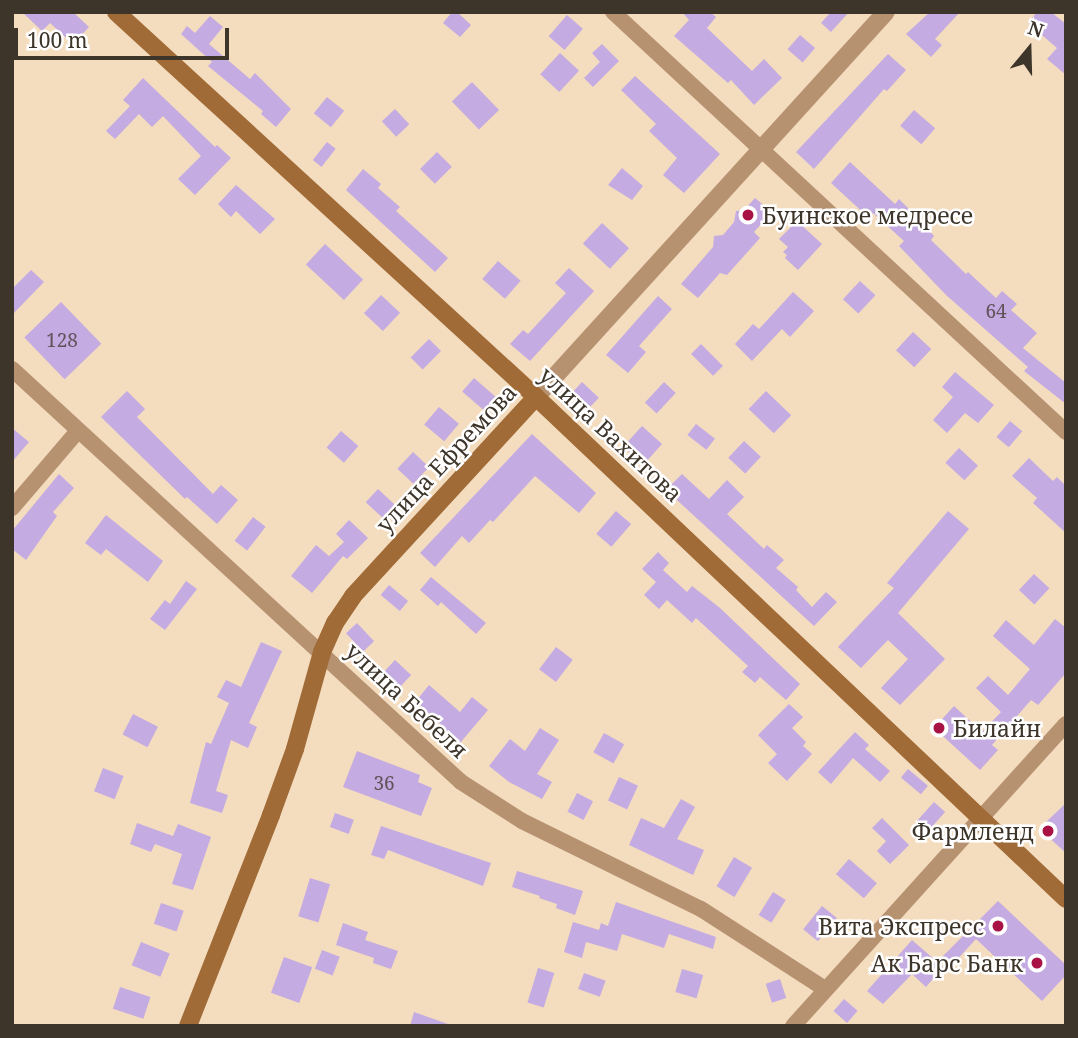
<!DOCTYPE html>
<html>
<head>
<meta charset="utf-8">
<style>
  body { margin:0 }
  #map { position:relative; width:1078px; height:1038px; overflow:hidden; background:#f4dcbf; font-family:"Noto Serif",serif }
  div>[style] { position:absolute }
  .building>* { inset:0; background:#c4abe2; transform-origin:0 0 }
  .minor>* { height:16px; margin:-8px; padding:0 8px; transform-origin:8px; border-radius:8px; background:#b79271 }
  .tertiary>* { height:18px; margin:-9px; padding:0 9px; transform-origin:9px; border-radius:9px; background:#b79271 }
  .secondary>* { height:18px; margin:-9px; padding:0 9px; transform-origin:9px; border-radius:9px; background:#a06b36 }
  .dots>* { width:19px; height:19px; translate:-50% -50%; box-sizing:border-box; border:4px solid #fff; border-radius:50% }
  span { translate:-50% -50%; white-space:nowrap; text-align:center; line-height:1.15; -webkit-text-stroke:5px #fff; paint-order:stroke }
  .number-label { font-size:19px; color:#605258 }
  .number-label span { -webkit-text-stroke-width:0 }
  .poi-label { font-size:23px; color:#3e352a }
  .left { translate:0 -50%; text-align:left }
  .right { translate:-100% -50%; text-align:right }
  .street-label { font-size:23px; color:#3e352a }
  .frame { position:absolute; inset:0; border:14px solid #3e352a; pointer-events:none }
  .north { position:absolute; left:994px; top:14px; width:70px; height:70px; -webkit-text-stroke:5px #fff; paint-order:stroke; rotate:19deg; font-size:19px; font-weight:700; line-height:28px; text-align:center; color:#3e352a }
  .north::after { content:''; display:block; margin:auto; width:24px; height:32px; background:#3e352a; clip-path:polygon(50% 0,100% 100%,50% 72%,0 100%) }
  .scale { position:absolute; left:14px; top:28px; width:215px; height:32px; box-sizing:border-box; border:4px solid #3e352a; border-top:0; padding-left:9px; font-size:21px; line-height:24px; white-space:nowrap; color:#3e352a; -webkit-text-stroke:5px #fff; paint-order:stroke }
</style>
</head>
<body>
<div id="map">
  <div class="building">
    <i style="clip-path:polygon(22px 12px,73px 12px,89px 27px,73px 44px,50px 23px,42px 31px)"></i>
    <i style="clip-path:polygon(452px 12px,457px 12px,471px 25px,460px 37px,443px 23px)"></i>
    <i style="clip-path:polygon(682px 12px,710px 12px,716px 17px,707px 28px,752px 71px,764px 59px,782px 78px,754px 105px,731px 80px,728px 83px,674px 36px,689px 20px)"></i>
    <i style="clip-path:polygon(831px 12px,849px 12px,831px 32px,821px 23px)"></i>
    <i style="clip-path:polygon(930px 12px,960px 12px,935px 39px,942px 45px,931px 57px,906px 34px)"></i>
    <i style="clip-path:polygon(1037px 12px,1051px 12px,1066px 24px,1066px 75px,1047px 59px,1057px 48px,1028px 23px)"></i>
    <i style="left:567px;top:15px;width:21px;height:28px;rotate:41deg"></i>
    <i style="clip-path:polygon(210px 16px,223px 27px,209px 44px,250px 79px,255px 73px,291px 109px,276px 127px,261px 114px,263px 111px,208px 66px,212px 62px,181px 34px,187px 26px,195px 33px)"></i>
    <i style="left:800px;top:35px;width:20px;height:19px;rotate:41deg"></i>
    <i style="clip-path:polygon(602px 44px,619px 61px,593px 87px,584px 78px,600px 62px,592px 53px)"></i>
    <i style="left:560px;top:53px;width:26px;height:29px;rotate:43deg"></i>
    <i style="clip-path:polygon(888px 54px,906px 70px,887px 91px,884px 89px,814px 169px,796px 152px)"></i>
    <i style="clip-path:polygon(635px 76px,720px 154px,684px 193px,663px 175px,677px 158px,649px 131px,656px 124px,621px 90px)"></i>
    <i style="clip-path:polygon(143px 78px,215px 147px,217px 145px,231px 158px,195px 195px,178px 179px,201px 156px,163px 116px,152px 127px,139px 114px,115px 139px,106px 131px,130px 106px,123px 100px)"></i>
    <i style="left:472px;top:82px;width:39px;height:28px;rotate:46deg"></i>
    <i style="left:327px;top:97px;width:22px;height:21px;rotate:39deg"></i>
    <i style="left:395px;top:109px;width:21px;height:18px;rotate:47deg"></i>
    <i style="left:914px;top:110px;width:28px;height:21px;rotate:41deg"></i>
    <i style="left:327px;top:142px;width:11px;height:23px;rotate:38deg"></i>
    <i style="left:437px;top:152px;width:21px;height:24px;rotate:45deg"></i>
    <i style="clip-path:polygon(850px 162px,895px 204px,899px 199px,913px 213px,934px 236px,931px 240px,966px 274px,968px 272px,996px 298px,1002px 291px,1017px 304px,1011px 310px,1037px 333px,1023px 348px,1066px 383px,1066px 404px,1024px 371px,1028px 367px,946px 295px,899px 246px,904px 241px,873px 213px,869px 218px,831px 183px)"></i>
    <i style="clip-path:polygon(622px 168px,643px 186px,632px 200px,608px 185px)"></i>
    <i style="clip-path:polygon(363px 169px,381px 184px,378px 188px,400px 207px,396px 211px,448px 258px,435px 272px,346px 190px)"></i>
    <i style="clip-path:polygon(236px 185px,275px 219px,260px 234px,236px 211px,231px 217px,218px 204px)"></i>
    <i style="clip-path:polygon(755px 198px,772px 212px,754px 232px,760px 238px,727px 275px,720px 273px,698px 298px,681px 284px,713px 247px,714px 236px,723px 235px,734px 222px,736px 211px,744px 210px)"></i>
    <i style="clip-path:polygon(797px 221px,822px 244px,798px 270px,785px 258px,787px 255px,783px 252px,788px 247px,779px 239px)"></i>
    <i style="left:602px;top:223px;width:37px;height:28px;rotate:43deg"></i>
    <i style="left:325px;top:244px;width:52px;height:28px;rotate:43deg"></i>
    <i style="left:498px;top:261px;width:30px;height:24px;rotate:41deg"></i>
    <i style="clip-path:polygon(569px 268px,594px 291px,530px 361px,510px 344px,523px 330px,528px 334px,566px 293px,555px 283px)"></i>
    <i style="clip-path:polygon(31px 270px,44px 282px,12px 315px,12px 289px)"></i>
    <i style="left:860px;top:281px;width:21px;height:25px;rotate:43deg"></i>
    <i style="clip-path:polygon(793px 292px,814px 311px,790px 337px,782px 329px,752px 361px,735px 344px,753px 324px,759px 329px)"></i>
    <i style="left:381px;top:295px;width:26px;height:25px;rotate:43deg"></i>
    <i style="clip-path:polygon(658px 296px,672px 309px,639px 346px,646px 352px,628px 373px,606px 355px)"></i>
    <i style="left:61px;top:302px;width:58px;height:51px;rotate:46deg"></i>
    <i style="left:913px;top:332px;width:25px;height:25px;rotate:43deg"></i>
    <i style="left:429px;top:339px;width:17px;height:26px;rotate:45deg"></i>
    <i style="left:701px;top:344px;width:31px;height:14px;rotate:45deg"></i>
    <i style="clip-path:polygon(955px 372px,994px 405px,978px 423px,965px 413px,947px 433px,933px 420px,953px 397px,942px 387px)"></i>
    <i style="left:474px;top:378px;width:29px;height:18px;rotate:41deg"></i>
    <i style="left:582px;top:382px;width:23px;height:18px;rotate:43deg"></i>
    <i style="left:664px;top:382px;width:16px;height:28px;rotate:43deg"></i>
    <i style="clip-path:polygon(127px 391px,145px 409px,137px 417px,213px 494px,221px 485px,238px 500px,217px 524px,187px 497px,185px 499px,101px 417px)"></i>
    <i style="left:766px;top:391px;width:35px;height:25px;rotate:44deg"></i>
    <i style="left:439px;top:407px;width:26px;height:23px;rotate:40deg"></i>
    <i style="left:1010px;top:421px;width:16px;height:21px;rotate:40deg"></i>
    <i style="left:696px;top:424px;width:24px;height:14px;rotate:38deg"></i>
    <i style="left:642px;top:426px;width:27px;height:28px;rotate:42deg"></i>
    <i style="clip-path:polygon(12px 428px,29px 442px,12px 462px)"></i>
    <i style="left:341px;top:431px;width:23px;height:22px;rotate:41deg"></i>
    <i style="clip-path:polygon(532px 434px,596px 493px,579px 513px,535px 476px,493px 522px,490px 520px,469px 543px,462px 536px,435px 567px,420px 553px)"></i>
    <i style="left:744px;top:441px;width:23px;height:23px;rotate:43deg"></i>
    <i style="left:959px;top:448px;width:26px;height:20px;rotate:43deg"></i>
    <i style="left:413px;top:452px;width:22px;height:23px;rotate:43deg"></i>
    <i style="clip-path:polygon(1029px 458px,1053px 481px,1057px 477px,1066px 486px,1066px 533px,1033px 503px,1037px 498px,1012px 476px)"></i>
    <i style="clip-path:polygon(59px 474px,74px 488px,53px 512px,57px 516px,26px 560px,12px 549px,12px 531px)"></i>
    <i style="clip-path:polygon(682px 474px,709px 499px,727px 480px,744px 497px,727px 514px,764px 549px,767px 545px,784px 560px,776px 568px,798px 587px,796px 590px,812px 607px,826px 592px,837px 602px,814px 626px,666px 490px)"></i>
    <i style="left:378px;top:489px;width:23px;height:18px;rotate:43deg"></i>
    <i style="left:616px;top:511px;width:20px;height:30px;rotate:41deg"></i>
    <i style="clip-path:polygon(948px 511px,969px 529px,898px 613px,945px 659px,900px 705px,881px 688px,908px 659px,888px 640px,861px 668px,838px 647px,894px 588px,887px 583px)"></i>
    <i style="clip-path:polygon(106px 515px,163px 561px,148px 582px,106px 549px,101px 555px,85px 543px)"></i>
    <i style="left:253px;top:517px;width:16px;height:30px;rotate:38deg"></i>
    <i style="clip-path:polygon(349px 520px,368px 538px,347px 559px,343px 556px,312px 593px,291px 576px,316px 545px,329px 556px,344px 542px,336px 534px)"></i>
    <i style="clip-path:polygon(658px 552px,669px 563px,663px 570px,687px 592px,692px 586px,720px 608px,800px 684px,786px 700px,760px 677px,755px 683px,742px 672px,748px 666px,696px 618px,692px 623px,667px 600px,659px 609px,644px 595px,656px 582px,642px 569px)"></i>
    <i style="left:1034px;top:574px;width:21px;height:22px;rotate:43deg"></i>
    <i style="clip-path:polygon(431px 577px,486px 623px,476px 634px,441px 602px,438px 606px,420px 590px)"></i>
    <i style="clip-path:polygon(186px 581px,197px 589px,165px 630px,150px 619px,165px 600px,170px 604px)"></i>
    <i style="left:389px;top:585px;width:25px;height:13px;rotate:40deg"></i>
    <i style="clip-path:polygon(1055px 619px,1066px 628px,1066px 673px,1038px 705px,1031px 700px,992px 745px,998px 750px,980px 770px,934px 728px,954px 706px,982px 732px,1001px 712px,976px 688px,988px 676px,1008px 695px,1030px 669px,993px 636px,1006px 620px,1034px 645px)"></i>
    <i style="left:357px;top:623px;width:25px;height:15px;rotate:47deg"></i>
    <i style="clip-path:polygon(261px 642px,282px 651px,249px 723px,257px 727px,248px 748px,231px 740px,216px 791px,228px 795px,222px 813px,190px 803px,206px 742px,211px 744px,229px 703px,217px 697px,226px 680px,241px 687px)"></i>
    <i style="left:556px;top:647px;width:21px;height:28px;rotate:37deg"></i>
    <i style="left:395px;top:660px;width:22px;height:17px;rotate:43deg"></i>
    <i style="clip-path:polygon(429px 685px,460px 712px,472px 697px,488px 710px,460px 743px,416px 701px)"></i>
    <i style="clip-path:polygon(789px 704px,803px 717px,792px 728px,806px 742px,803px 746px,812px 754px,787px 781px,768px 763px,777px 754px,758px 735px)"></i>
    <i style="left:133px;top:714px;width:28px;height:23px;rotate:27deg"></i>
    <i style="clip-path:polygon(540px 728px,559px 740px,537px 774px,552px 782px,542px 799px,509px 782px,489px 766px,510px 739px,525px 751px)"></i>
    <i style="clip-path:polygon(855px 732px,869px 745px,865px 749px,890px 771px,880px 782px,853px 758px,831px 784px,818px 772px)"></i>
    <i style="left:604px;top:733px;width:23px;height:22px;rotate:29deg"></i>
    <i style="clip-path:polygon(357px 751px,420px 775px,418px 782px,432px 788px,421px 816px,343px 787px)"></i>
    <i style="left:103px;top:768px;width:22px;height:25px;rotate:21deg"></i>
    <i style="left:908px;top:769px;width:26px;height:11px;rotate:40deg"></i>
    <i style="left:619px;top:777px;width:21px;height:26px;rotate:25deg"></i>
    <i style="left:577px;top:793px;width:18px;height:21px;rotate:27deg"></i>
    <i style="clip-path:polygon(681px 799px,695px 807px,677px 839px,704px 850px,693px 875px,629px 845px,641px 818px,664px 828px)"></i>
    <i style="left:934px;top:802px;width:15px;height:27px;rotate:42deg"></i>
    <i style="clip-path:polygon(1066px 803px,1066px 853px,1044px 833px,1050px 828px,1045px 823px)"></i>
    <i style="left:335px;top:813px;width:20px;height:15px;rotate:20deg"></i>
    <i style="clip-path:polygon(882px 818px,909px 845px,890px 864px,877px 851px,886px 841px,872px 828px)"></i>
    <i style="clip-path:polygon(137px 823px,173px 836px,178px 824px,211px 837px,193px 890px,172px 884px,182px 854px,155px 844px,151px 852px,130px 844px)"></i>
    <i style="clip-path:polygon(381px 826px,491px 863px,483px 886px,388px 850px,384px 859px,371px 855px)"></i>
    <i style="left:734px;top:857px;width:21px;height:34px;rotate:31deg"></i>
    <i style="left:849px;top:859px;width:37px;height:20px;rotate:41deg"></i>
    <i style="clip-path:polygon(517px 871px,583px 891px,575px 915px,556px 908px,557px 904px,539px 898px,540px 896px,512px 887px)"></i>
    <i style="left:310px;top:878px;width:21px;height:40px;rotate:17deg"></i>
    <i style="left:773px;top:892px;width:15px;height:27px;rotate:32deg"></i>
    <i style="clip-path:polygon(998px 901px,1066px 965px,1066px 975px,1042px 1001px,976px 939px,952px 965px,942px 957px)"></i>
    <i style="clip-path:polygon(616px 902px,716px 937px,713px 949px,669px 934px,664px 948px,622px 934px,617px 951px,586px 942px,582px 958px,564px 952px,573px 922px,599px 930px,601px 923px,608px 926px)"></i>
    <i style="left:161px;top:903px;width:24px;height:22px;rotate:19deg"></i>
    <i style="left:822px;top:906px;width:19px;height:30px;rotate:39deg"></i>
    <i style="clip-path:polygon(343px 923px,368px 932px,365px 940px,398px 951px,391px 969px,373px 963px,374px 958px,336px 945px)"></i>
    <i style="clip-path:polygon(912px 940px,943px 967px,926px 987px,912px 974px,883px 1004px,867px 991px)"></i>
    <i style="left:141px;top:942px;width:31px;height:25px;rotate:22deg"></i>
    <i style="left:322px;top:950px;width:19px;height:20px;rotate:21deg"></i>
    <i style="left:284px;top:957px;width:30px;height:38px;rotate:20deg"></i>
    <i style="left:538px;top:968px;width:17px;height:36px;rotate:17deg"></i>
    <i style="left:682px;top:969px;width:22px;height:24px;rotate:16deg"></i>
    <i style="left:584px;top:973px;width:23px;height:17px;rotate:20deg"></i>
    <i style="left:780px;top:979px;width:20px;height:15px;rotate:72deg"></i>
    <i style="left:120px;top:987px;width:32px;height:23px;rotate:18deg"></i>
    <i style="left:844px;top:999px;width:18px;height:16px;rotate:41deg"></i>
    <i style="clip-path:polygon(414px 1012px,448px 1024px,447px 1026px,410px 1026px)"></i>
  </div>
  <div class="minor">
    <i style="left:613px;top:12px;width:618px;rotate:42.84deg"></i>
    <i style="left:12px;top:369px;width:610px;rotate:42.61deg"></i>
    <i style="left:461px;top:782px;width:72px;rotate:32.6deg"></i>
    <i style="left:522px;top:821px;width:199px;rotate:26.2deg"></i>
    <i style="left:701px;top:909px;width:148px;rotate:32.8deg"></i>
    <i style="left:12px;top:508px;width:100px;rotate:-49.5deg"></i>
    <i style="left:793px;top:1026px;width:407px;rotate:-47.9deg"></i>
  </div>
  <div class="tertiary">
    <i style="left:536px;top:397px;width:520px;rotate:-47.73deg"></i>
  </div>
  <div class="secondary">
    <i style="left:116px;top:12px;width:570px;rotate:42.51deg"></i>
    <i style="left:536px;top:397px;width:730px;rotate:43.45deg"></i>
    <i style="left:188px;top:1026px;width:227px;rotate:-68.5deg"></i>
    <i style="left:271px;top:815px;width:70px;rotate:-70deg"></i>
    <i style="left:295px;top:749px;width:101px;rotate:-74.4deg"></i>
    <i style="left:322px;top:652px;width:32px;rotate:-66deg"></i>
    <i style="left:335px;top:623px;width:32px;rotate:-56deg"></i>
    <i style="left:353px;top:596px;width:270px;rotate:-47.4deg"></i>
  </div>
  <div class="dots">
    <i style="left:748px;top:215px;background:#a81245"></i>
    <i style="left:939px;top:728px;background:#a81245"></i>
    <i style="left:1048px;top:831px;background:#a81245"></i>
    <i style="left:998px;top:926px;background:#a81245"></i>
    <i style="left:1037px;top:963px;background:#a81245"></i>
  </div>
  <div class="number-label">
    <span style="left:996px;top:312px">64</span>
    <span style="left:62px;top:341px">128</span>
    <span style="left:384px;top:784px">36</span>
  </div>
  <div class="poi-label">
    <span class="left" style="left:762px;top:215px">Буинское медресе</span>
    <span class="left" style="left:953px;top:728px">Билайн</span>
    <span class="right" style="left:1034px;top:831px">Фармленд</span>
    <span class="right" style="left:984px;top:926px">Вита Экспресс</span>
    <span class="right" style="left:1023px;top:963px">Ак Барс Банк</span>
  </div>
  <div class="street-label">
    <span style="left:611px;top:434px;rotate:43deg">улица Вахитова</span>
    <span style="left:446px;top:458px;rotate:-47deg">улица Ефремова</span>
    <span style="left:407px;top:700px;rotate:43deg">улица Бебеля</span>
  </div>
  <div class="frame"></div>
  <div class="north">N</div>
  <div class="scale">100 m</div>
</div>
</body>
</html>
